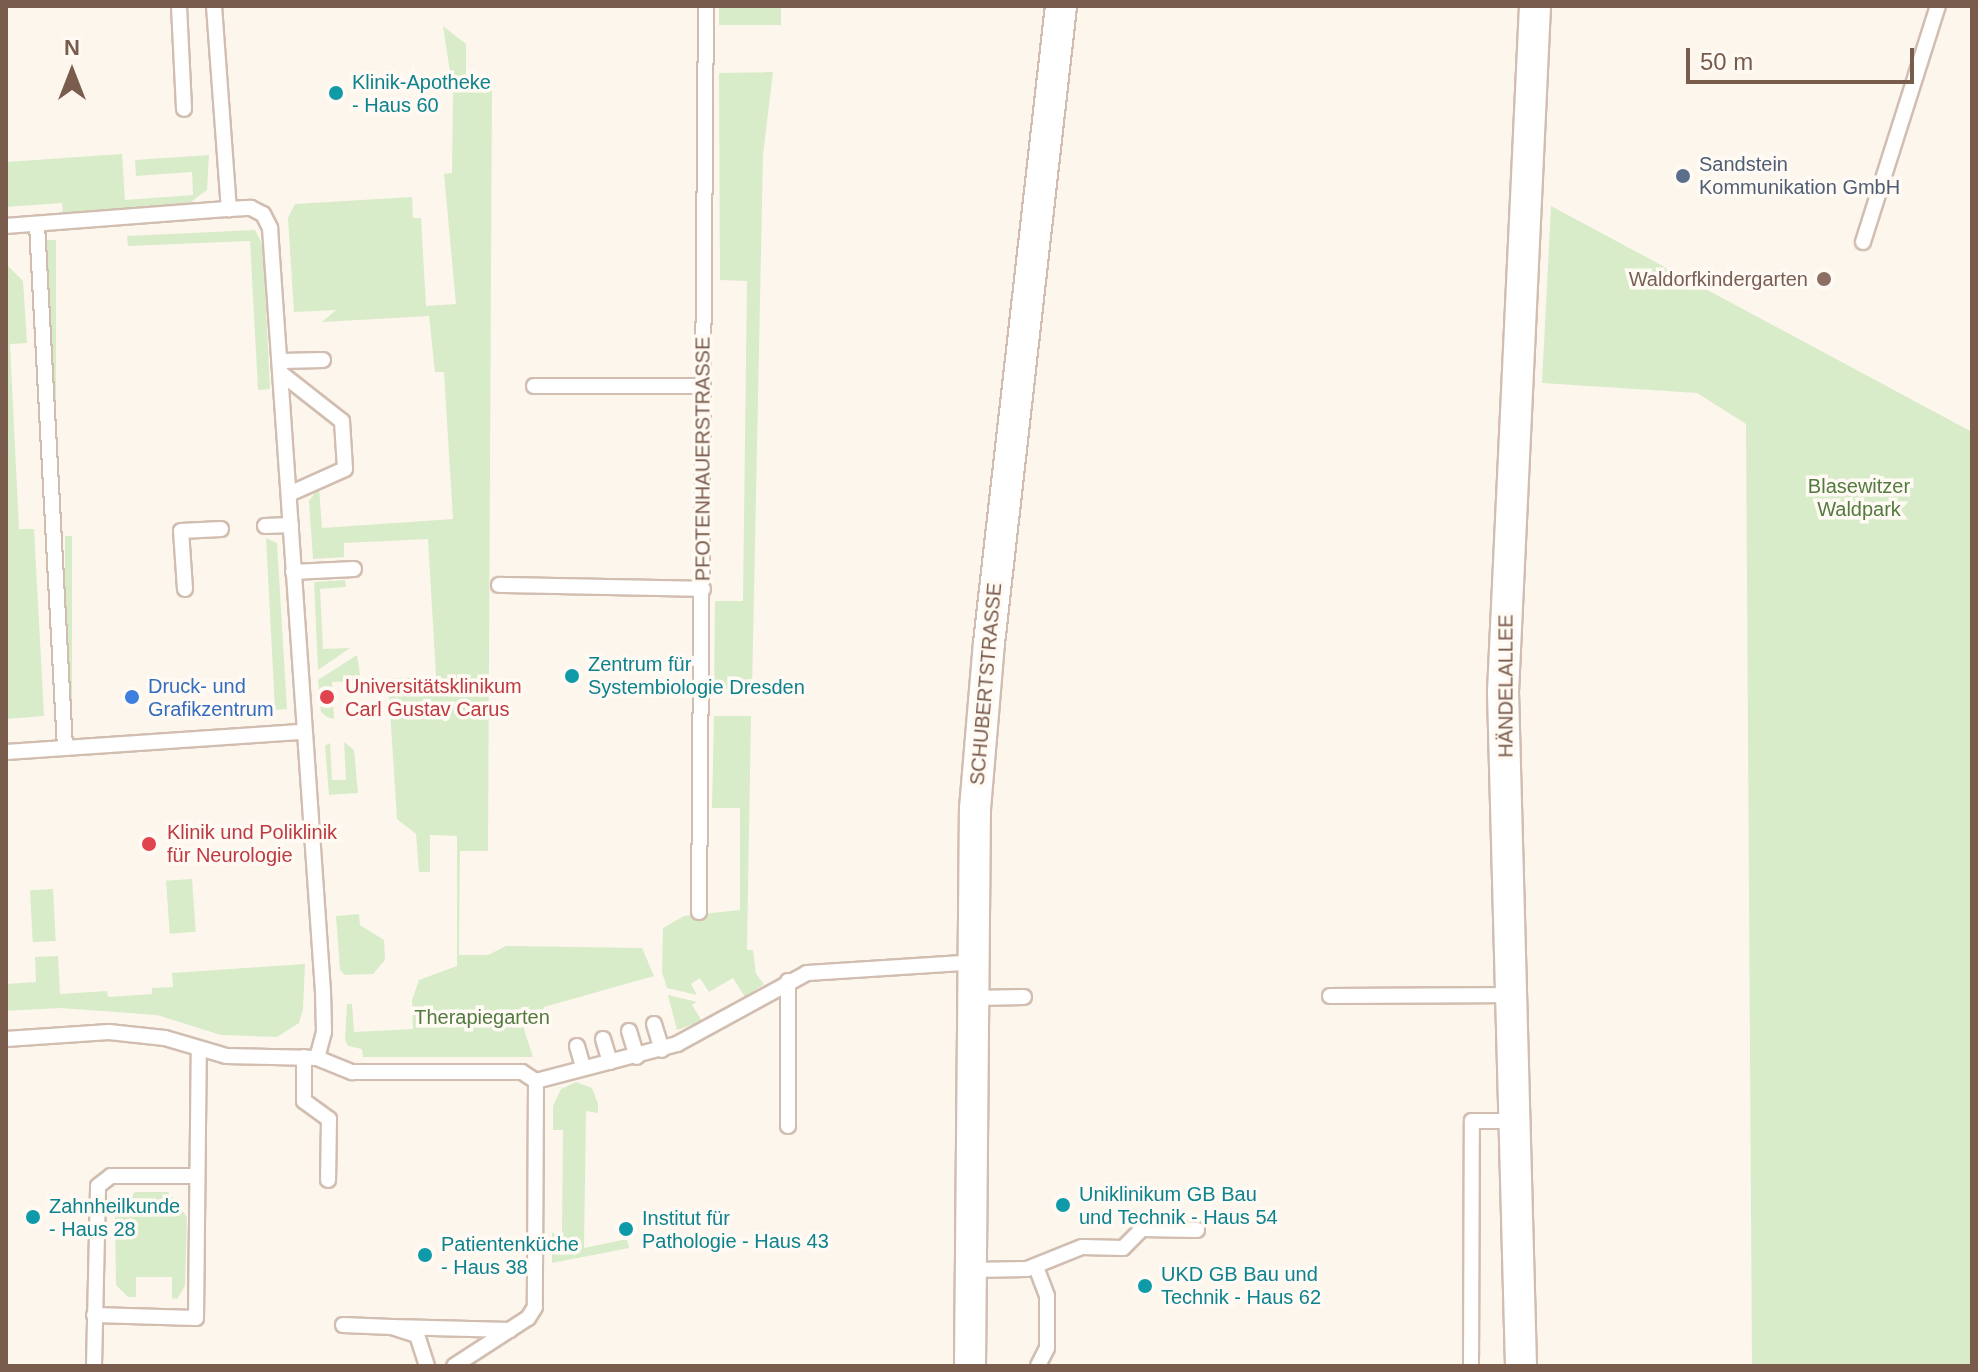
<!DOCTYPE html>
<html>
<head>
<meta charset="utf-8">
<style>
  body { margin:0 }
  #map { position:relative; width:1978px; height:1372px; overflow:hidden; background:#fdf6ec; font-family:Helvetica,sans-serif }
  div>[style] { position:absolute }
  .green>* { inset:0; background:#d8ecc9; transform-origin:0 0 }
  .roads { filter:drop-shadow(2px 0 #d1beb0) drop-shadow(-2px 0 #d1beb0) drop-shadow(0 2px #d1beb0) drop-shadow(0 -2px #d1beb0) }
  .service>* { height:14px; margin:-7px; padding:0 7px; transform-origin:7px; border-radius:7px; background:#fff }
  .minor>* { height:30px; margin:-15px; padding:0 15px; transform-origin:15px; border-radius:15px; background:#fff }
  .dots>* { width:22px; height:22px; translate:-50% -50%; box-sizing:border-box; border:4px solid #fffaf3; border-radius:50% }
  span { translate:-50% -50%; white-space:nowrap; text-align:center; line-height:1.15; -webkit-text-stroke:7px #fffaf3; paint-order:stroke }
  .culture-label { font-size:20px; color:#0d838f }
  .left { translate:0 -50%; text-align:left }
  .service-label { font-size:20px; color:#4e5e75 }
  .education-label { font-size:20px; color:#785e54 }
  .right { translate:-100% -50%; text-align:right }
  .street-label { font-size:20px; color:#7a5c4d }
  .park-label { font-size:20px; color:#537a41 }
  .shop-label { font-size:20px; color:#366cbe }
  .health-label { font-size:20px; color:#be3a42 }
  .frame { position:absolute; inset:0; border:8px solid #7a5c4d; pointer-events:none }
  .north { position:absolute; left:32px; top:32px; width:80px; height:80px; -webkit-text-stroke:6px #fffaf3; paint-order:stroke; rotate:0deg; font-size:22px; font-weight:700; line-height:32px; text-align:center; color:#7a5c4d }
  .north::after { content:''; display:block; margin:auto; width:28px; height:36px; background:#7a5c4d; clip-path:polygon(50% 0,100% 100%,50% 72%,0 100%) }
  .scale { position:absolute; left:1686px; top:48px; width:228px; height:36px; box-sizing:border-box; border:4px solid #7a5c4d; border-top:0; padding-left:10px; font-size:24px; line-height:28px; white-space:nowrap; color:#7a5c4d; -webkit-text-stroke:6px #fffaf3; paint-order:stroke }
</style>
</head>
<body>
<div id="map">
  <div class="green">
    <i style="left:719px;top:6px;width:62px;height:19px"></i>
    <i style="clip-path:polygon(443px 26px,466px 44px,466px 81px,492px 82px,488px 851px,460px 851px,459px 955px,488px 955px,506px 946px,642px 948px,654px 976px,544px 1007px,541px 1020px,523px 1026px,533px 1057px,363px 1057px,362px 1049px,348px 1046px,345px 1040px,347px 1004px,352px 1004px,354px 1032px,413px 1029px,412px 1000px,419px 980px,457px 966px,457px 836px,430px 835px,430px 872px,419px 872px,416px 834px,397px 819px,388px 679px,436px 676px,428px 539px,344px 543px,344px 557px,313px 559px,309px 501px,319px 487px,322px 528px,453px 519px,444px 372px,435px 372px,429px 316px,322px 322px,336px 310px,294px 312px,288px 218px,295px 204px,412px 197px,413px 218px,421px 218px,426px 306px,456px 304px,444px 174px,452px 173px,453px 92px)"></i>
    <i style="clip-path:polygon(773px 72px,763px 155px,752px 690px,714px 689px,715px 601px,743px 601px,747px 281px,720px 280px,719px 73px)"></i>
    <i style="clip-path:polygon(122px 154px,125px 200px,193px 195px,192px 172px,136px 176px,135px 160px,209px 155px,207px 190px,188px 204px,63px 213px,62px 203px,6px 207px,6px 162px)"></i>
    <i style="clip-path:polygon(1551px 206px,1972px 432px,1972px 1366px,1752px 1366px,1746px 424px,1697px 393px,1542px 383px)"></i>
    <i style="clip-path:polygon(255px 230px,263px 246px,270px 389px,258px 390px,250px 241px,128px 246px,127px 236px)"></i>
    <i style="left:47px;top:240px;width:9px;height:183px"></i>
    <i style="clip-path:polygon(6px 264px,23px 281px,27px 343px,10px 344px,19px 529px,34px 529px,44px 716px,6px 719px)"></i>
    <i style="left:65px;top:536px;width:7px;height:178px"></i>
    <i style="clip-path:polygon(266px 538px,277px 543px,287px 709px,275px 710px)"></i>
    <i style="clip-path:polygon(345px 580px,346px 587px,320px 589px,323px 649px,350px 648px,318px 670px,314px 582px)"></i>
    <i style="clip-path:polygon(357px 655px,361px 681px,332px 682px,334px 719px,327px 717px,321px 712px,318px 680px)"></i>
    <i style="clip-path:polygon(714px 716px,751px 716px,747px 950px,753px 950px,756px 974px,764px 984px,745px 997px,733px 978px,709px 992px,700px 978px,691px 984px,697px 995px,667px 988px,662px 972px,663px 928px,684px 916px,740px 910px,740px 808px,712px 808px)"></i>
    <i style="clip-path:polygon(344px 742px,354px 750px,358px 793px,329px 795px,325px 746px,330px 743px,332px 780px,346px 780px)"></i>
    <i style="left:192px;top:879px;width:53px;height:26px;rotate:86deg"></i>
    <i style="left:53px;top:889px;width:52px;height:23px;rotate:87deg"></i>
    <i style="clip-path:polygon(359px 914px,360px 925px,384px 940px,385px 960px,373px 974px,345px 975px,340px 970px,336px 916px)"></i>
    <i style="clip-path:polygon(58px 956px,60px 994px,107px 991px,108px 997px,152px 994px,152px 988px,173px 987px,172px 973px,305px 964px,303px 1009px,299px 1023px,277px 1037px,221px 1035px,157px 1015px,60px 1008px,6px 1011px,6px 984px,36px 982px,35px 957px)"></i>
    <i style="clip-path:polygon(668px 995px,697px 1002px,692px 1005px,702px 1021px,677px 1030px)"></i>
    <i style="clip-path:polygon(576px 1082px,592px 1088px,598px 1104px,598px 1113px,586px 1111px,584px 1248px,627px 1239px,629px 1248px,552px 1263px,552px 1233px,562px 1233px,563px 1130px,553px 1130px,553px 1106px,561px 1089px)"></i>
    <i style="clip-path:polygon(135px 1192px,168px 1192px,187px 1217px,185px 1286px,177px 1299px,172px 1298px,172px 1277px,136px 1277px,136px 1297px,128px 1297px,116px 1285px,115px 1217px)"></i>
  </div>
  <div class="roads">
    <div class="service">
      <i style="left:179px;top:6px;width:103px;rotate:87.2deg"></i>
      <i style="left:214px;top:6px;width:204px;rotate:85.8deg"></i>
      <i style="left:229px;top:209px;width:22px;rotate:-3deg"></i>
      <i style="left:251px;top:208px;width:13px;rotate:27deg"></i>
      <i style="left:263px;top:214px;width:16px;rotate:63deg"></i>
      <i style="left:270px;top:228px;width:765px;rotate:86.03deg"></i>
      <i style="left:323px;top:991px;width:41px;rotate:88.6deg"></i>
      <i style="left:324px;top:1032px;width:27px;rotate:105deg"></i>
      <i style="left:37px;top:224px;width:525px;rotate:86.94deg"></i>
      <i style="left:6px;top:226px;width:224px;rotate:-4.4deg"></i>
      <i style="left:1863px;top:242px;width:248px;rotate:-72.4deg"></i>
      <i style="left:281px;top:361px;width:42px;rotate:-1.4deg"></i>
      <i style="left:282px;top:374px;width:76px;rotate:38.1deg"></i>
      <i style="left:342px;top:421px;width:48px;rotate:86.4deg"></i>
      <i style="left:345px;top:469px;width:61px;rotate:155.9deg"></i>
      <i style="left:534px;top:386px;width:168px"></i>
      <i style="left:265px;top:526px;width:26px;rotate:-2deg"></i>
      <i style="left:293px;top:572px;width:61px;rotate:-2.8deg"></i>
      <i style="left:499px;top:585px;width:204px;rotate:1.1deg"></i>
      <i style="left:185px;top:589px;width:58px;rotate:-93.9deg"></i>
      <i style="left:181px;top:531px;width:40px;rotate:-2.9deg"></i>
      <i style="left:6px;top:752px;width:298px;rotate:-3.9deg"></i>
      <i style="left:699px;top:912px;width:906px;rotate:-89.56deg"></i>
      <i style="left:1330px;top:996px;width:182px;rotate:-0.3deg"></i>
      <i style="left:975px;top:998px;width:49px;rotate:-1.2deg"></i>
      <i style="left:654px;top:1024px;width:27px;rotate:73deg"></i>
      <i style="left:629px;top:1031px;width:27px;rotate:73deg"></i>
      <i style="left:6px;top:1039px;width:103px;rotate:-3.9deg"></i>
      <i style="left:109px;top:1032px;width:56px;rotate:6.1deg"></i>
      <i style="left:165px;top:1038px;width:64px;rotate:16.4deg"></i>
      <i style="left:226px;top:1056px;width:91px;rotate:1.3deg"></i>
      <i style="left:317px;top:1058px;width:38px;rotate:22deg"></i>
      <i style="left:352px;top:1072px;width:170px"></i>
      <i style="left:522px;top:1072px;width:17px;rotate:33deg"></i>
      <i style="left:536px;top:1081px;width:226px;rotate:90.3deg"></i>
      <i style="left:535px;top:1307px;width:13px;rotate:122deg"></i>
      <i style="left:528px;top:1318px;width:88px;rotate:147deg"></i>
      <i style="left:603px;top:1039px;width:24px;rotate:73deg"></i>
      <i style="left:577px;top:1046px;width:22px;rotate:74deg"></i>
      <i style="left:304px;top:1057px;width:44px;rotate:90deg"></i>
      <i style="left:304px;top:1101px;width:31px;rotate:36deg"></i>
      <i style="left:329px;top:1119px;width:61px;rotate:90.9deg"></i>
      <i style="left:536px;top:1081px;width:146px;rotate:-14.7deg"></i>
      <i style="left:677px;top:1044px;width:148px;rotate:-28.6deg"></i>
      <i style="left:807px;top:973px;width:168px;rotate:-3.7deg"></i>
      <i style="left:788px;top:1126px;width:145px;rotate:-90deg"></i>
      <i style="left:1036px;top:1267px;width:31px;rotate:69deg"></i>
      <i style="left:1047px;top:1296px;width:52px;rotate:90deg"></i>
      <i style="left:1047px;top:1348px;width:20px;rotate:117deg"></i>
      <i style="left:971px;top:1270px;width:56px;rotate:-1deg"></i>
      <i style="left:1027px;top:1269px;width:59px;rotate:-21.8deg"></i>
      <i style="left:1082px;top:1247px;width:41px;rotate:1.4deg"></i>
      <i style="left:1123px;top:1248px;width:27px;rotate:-45deg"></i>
      <i style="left:1142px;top:1229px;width:55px;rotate:1deg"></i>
      <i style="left:94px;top:1315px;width:102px;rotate:1.7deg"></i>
      <i style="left:196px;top:1318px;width:266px;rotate:-89.4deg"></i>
      <i style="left:343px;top:1325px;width:49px;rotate:2.3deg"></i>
      <i style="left:392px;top:1327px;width:26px;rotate:18deg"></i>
      <i style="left:417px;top:1335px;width:33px;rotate:72deg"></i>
      <i style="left:392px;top:1327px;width:118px;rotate:1.5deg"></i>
      <i style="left:94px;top:1366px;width:180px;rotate:-88.7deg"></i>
      <i style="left:98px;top:1186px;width:16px;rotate:-38deg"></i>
      <i style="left:111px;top:1176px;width:85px"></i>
      <i style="left:1471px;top:1366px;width:245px;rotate:-89.8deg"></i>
      <i style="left:1472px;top:1121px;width:45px"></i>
    </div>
    <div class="minor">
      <i style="left:970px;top:1366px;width:557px;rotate:-89.49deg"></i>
      <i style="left:975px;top:809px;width:167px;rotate:-85.2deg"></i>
      <i style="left:989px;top:643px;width:641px;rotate:-83.55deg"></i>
      <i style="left:1521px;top:1366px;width:674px;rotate:-91.53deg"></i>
      <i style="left:1503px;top:692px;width:687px;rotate:-87.33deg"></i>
    </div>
  </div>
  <div class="dots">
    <i style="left:336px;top:93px;background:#0f9aa8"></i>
    <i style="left:1683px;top:176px;background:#5c6f8a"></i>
    <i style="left:1824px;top:279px;background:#8d6e63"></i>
    <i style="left:572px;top:676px;background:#0f9aa8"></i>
    <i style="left:132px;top:697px;background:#3f7fe0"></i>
    <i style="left:327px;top:697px;background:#e0444e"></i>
    <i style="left:149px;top:844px;background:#e0444e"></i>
    <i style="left:1063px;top:1205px;background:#0f9aa8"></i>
    <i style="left:33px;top:1217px;background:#0f9aa8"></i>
    <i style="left:626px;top:1229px;background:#0f9aa8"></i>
    <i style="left:425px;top:1255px;background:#0f9aa8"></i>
    <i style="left:1145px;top:1286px;background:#0f9aa8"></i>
  </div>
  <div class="culture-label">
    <span class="left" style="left:352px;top:94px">Klinik-Apotheke<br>- Haus 60</span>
    <span class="left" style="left:588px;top:676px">Zentrum für<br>Systembiologie Dresden</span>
    <span class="left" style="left:1079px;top:1206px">Uniklinikum GB Bau<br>und Technik - Haus 54</span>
    <span class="left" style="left:49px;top:1218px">Zahnheilkunde<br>- Haus 28</span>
    <span class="left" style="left:642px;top:1230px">Institut für<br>Pathologie - Haus 43</span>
    <span class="left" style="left:441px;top:1256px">Patientenküche<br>- Haus 38</span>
    <span class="left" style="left:1161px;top:1286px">UKD GB Bau und<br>Technik - Haus 62</span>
  </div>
  <div class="service-label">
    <span class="left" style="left:1699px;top:176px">Sandstein<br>Kommunikation GmbH</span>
  </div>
  <div class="education-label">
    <span class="right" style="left:1808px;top:279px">Waldorfkindergarten</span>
  </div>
  <div class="street-label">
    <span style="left:703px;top:459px;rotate:-90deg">PFOTENHAUERSTRASSE</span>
    <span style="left:986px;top:684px;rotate:-85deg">SCHUBERTSTRASSE</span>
    <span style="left:1506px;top:686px;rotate:-90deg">HÄNDELALLEE</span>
  </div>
  <div class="park-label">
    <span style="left:1859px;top:498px">Blasewitzer<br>Waldpark</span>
    <span style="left:482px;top:1017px">Therapiegarten</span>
  </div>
  <div class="shop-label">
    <span class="left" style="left:148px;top:698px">Druck- und<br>Grafikzentrum</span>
  </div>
  <div class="health-label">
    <span class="left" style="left:345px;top:698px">Universitätsklinikum<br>Carl Gustav Carus</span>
    <span class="left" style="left:167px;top:844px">Klinik und Poliklinik<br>für Neurologie</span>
  </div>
  <div class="frame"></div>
  <div class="north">N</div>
  <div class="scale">50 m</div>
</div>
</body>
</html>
